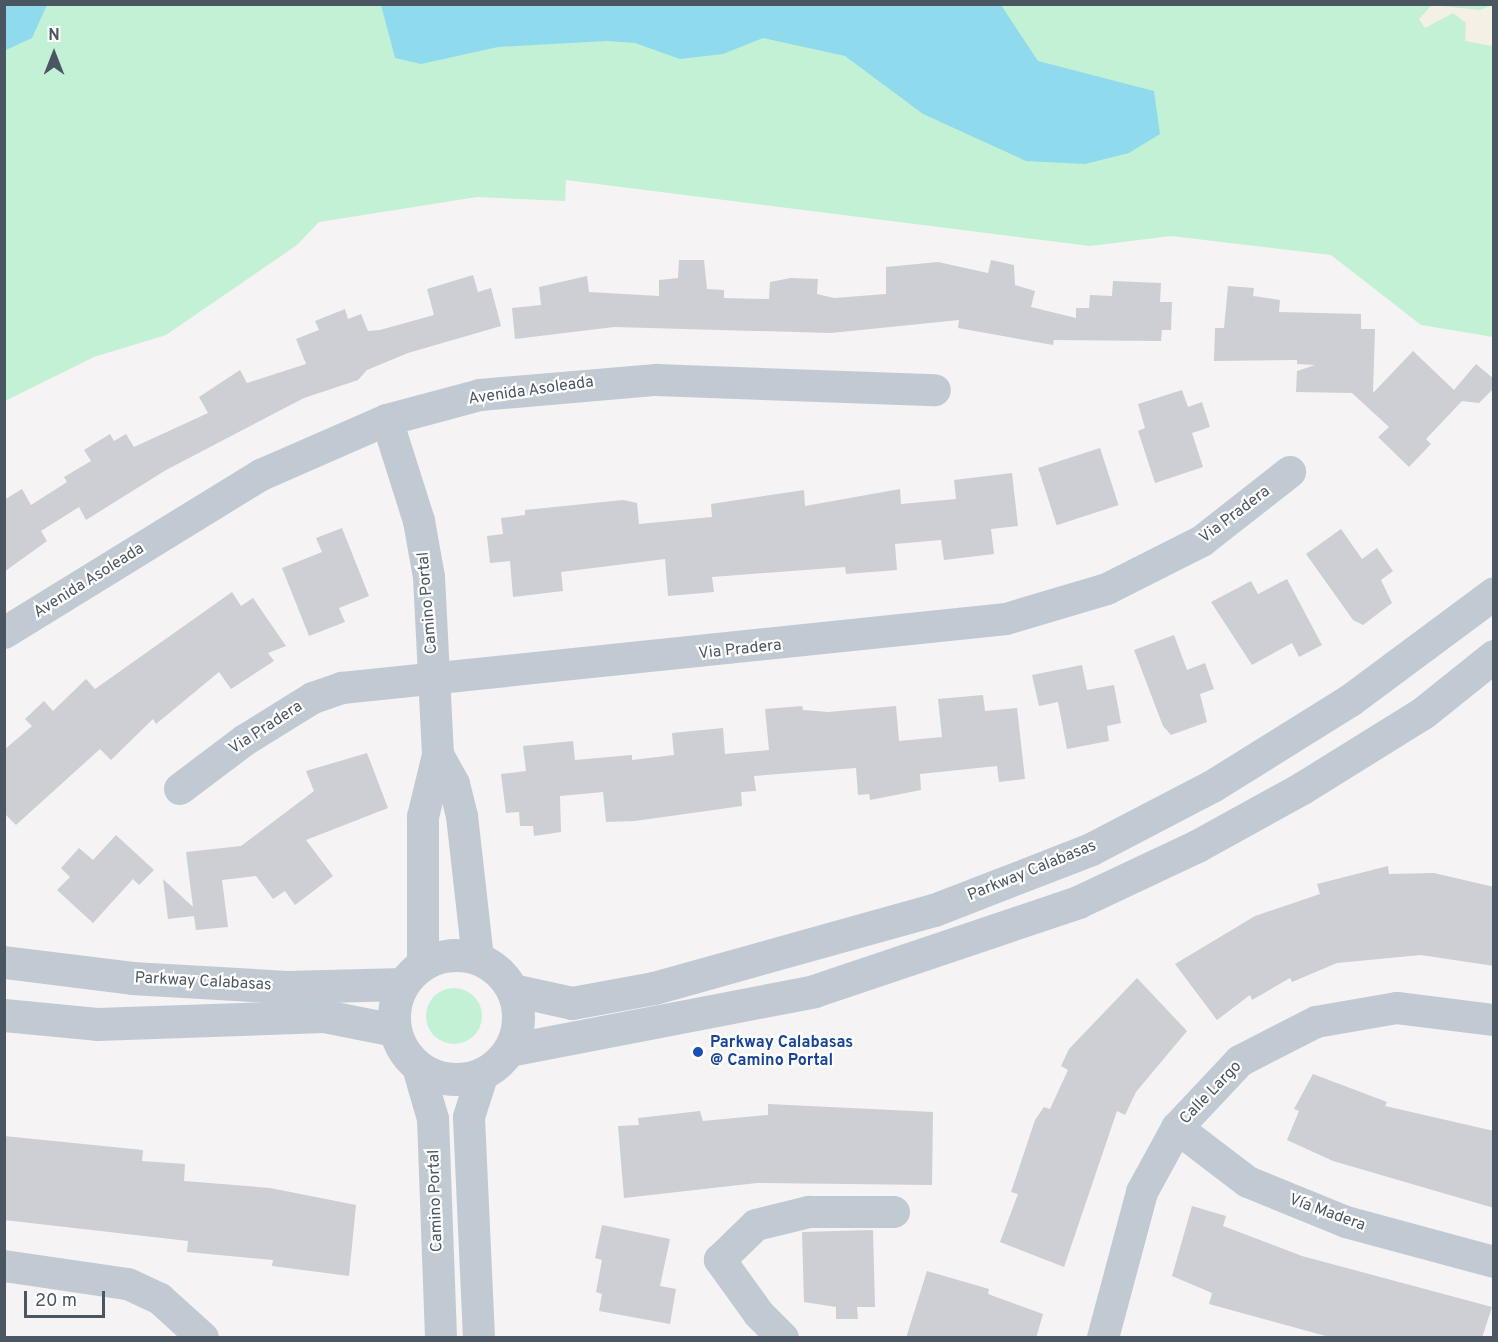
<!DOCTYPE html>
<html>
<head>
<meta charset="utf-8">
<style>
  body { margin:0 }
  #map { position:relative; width:1498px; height:1342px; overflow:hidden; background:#f5f3f3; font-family:Overpass,sans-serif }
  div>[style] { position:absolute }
  .green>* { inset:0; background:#c3f1d5 }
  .round { border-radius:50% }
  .sand>* { inset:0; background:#f5f0e5 }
  .water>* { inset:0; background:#90daee }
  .building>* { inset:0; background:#cdcfd5; transform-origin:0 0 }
  .minor>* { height:32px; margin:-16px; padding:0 16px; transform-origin:16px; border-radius:16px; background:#c1cad2 }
  .tertiary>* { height:33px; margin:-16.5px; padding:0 16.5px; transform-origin:16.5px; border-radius:16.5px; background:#c1cad2 }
  .tertiary>.ring { margin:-16.5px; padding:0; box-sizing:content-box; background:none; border:33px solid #c1cad2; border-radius:50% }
  .dots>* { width:16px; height:16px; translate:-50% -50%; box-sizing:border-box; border:3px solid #fff; border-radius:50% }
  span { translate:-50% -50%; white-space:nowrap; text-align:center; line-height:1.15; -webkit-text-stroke:4.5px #fff; paint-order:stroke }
  .street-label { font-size:16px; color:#4a5661 }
  .transit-label { font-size:16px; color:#164399; font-weight:700 }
  .left { translate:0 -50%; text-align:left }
  .frame { position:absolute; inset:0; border:6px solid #4a5661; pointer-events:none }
  .north { position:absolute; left:24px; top:24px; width:60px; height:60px; -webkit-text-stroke:4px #fff; paint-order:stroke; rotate:0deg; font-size:16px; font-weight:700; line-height:24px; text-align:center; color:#4a5661 }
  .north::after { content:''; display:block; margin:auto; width:21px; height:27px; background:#4a5661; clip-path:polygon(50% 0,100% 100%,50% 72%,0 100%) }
  .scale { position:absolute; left:24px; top:1291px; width:81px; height:27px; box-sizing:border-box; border:3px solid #4a5661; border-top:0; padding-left:8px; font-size:18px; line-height:21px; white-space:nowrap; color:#4a5661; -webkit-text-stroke:4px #fff; paint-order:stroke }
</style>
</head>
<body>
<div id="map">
  <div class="green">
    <i style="clip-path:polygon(5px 5px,1493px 5px,1493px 337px,1421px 325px,1331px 255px,1171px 236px,1090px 246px,566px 180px,565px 201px,477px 197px,319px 222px,297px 245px,166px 335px,94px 357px,5px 401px)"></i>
    <i class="round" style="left:426px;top:988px;width:56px;height:56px"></i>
  </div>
  <div class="sand">
    <i style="clip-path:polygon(1432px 5px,1480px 10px,1493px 5px,1492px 46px,1465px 41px,1466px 23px,1453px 13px,1425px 28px,1419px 19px)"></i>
  </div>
  <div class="water">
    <i style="clip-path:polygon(4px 5px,47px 5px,32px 38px,6px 50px)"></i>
    <i style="clip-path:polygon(470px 5px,1001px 5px,1038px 61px,1154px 91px,1160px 134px,1129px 153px,1085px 164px,1026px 161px,923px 114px,845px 56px,763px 38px,723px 54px,680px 59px,635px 43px,607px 41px,498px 47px,421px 64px,395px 58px,381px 5px)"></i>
  </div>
  <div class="building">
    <i style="clip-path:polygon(679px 260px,704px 260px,707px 289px,724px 290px,724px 298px,769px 299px,770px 282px,791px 278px,818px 279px,817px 294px,834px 298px,886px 294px,886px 267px,938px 262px,988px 273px,991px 260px,1014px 265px,1015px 285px,1035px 291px,1031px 307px,1076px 318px,1076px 308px,1089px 308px,1090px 295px,1112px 296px,1113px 281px,1161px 283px,1160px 302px,1172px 302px,1171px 330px,1162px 330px,1161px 341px,1054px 340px,1053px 345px,958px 328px,959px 320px,831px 333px,614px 327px,515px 339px,512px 308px,541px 305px,539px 287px,587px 276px,589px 292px,659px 296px,659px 280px,678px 278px)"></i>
    <i style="clip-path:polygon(473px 275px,478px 292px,491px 288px,501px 326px,408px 353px,367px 370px,358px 380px,304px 398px,166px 470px,86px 520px,79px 507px,41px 531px,47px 541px,4px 572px,4px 500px,22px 489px,31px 505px,67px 482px,64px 477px,91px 461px,84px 450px,110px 434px,114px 441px,126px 434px,134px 447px,208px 413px,199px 397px,240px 370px,247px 383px,306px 364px,296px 339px,319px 330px,315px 321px,345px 309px,348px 319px,361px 314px,368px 331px,380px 330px,434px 315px,427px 289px)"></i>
    <i style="clip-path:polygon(1228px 286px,1254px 288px,1253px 296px,1280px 300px,1279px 312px,1361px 314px,1361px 329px,1375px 329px,1373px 393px,1413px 351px,1454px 390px,1476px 364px,1494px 379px,1494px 388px,1479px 403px,1462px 401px,1426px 439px,1431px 444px,1409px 467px,1378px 437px,1389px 427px,1352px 393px,1296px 392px,1297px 371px,1315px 365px,1297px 364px,1297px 360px,1214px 361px,1215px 328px,1224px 328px)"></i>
    <i style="clip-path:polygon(1182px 390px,1188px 407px,1202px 402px,1210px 427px,1192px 433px,1203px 467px,1155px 483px,1138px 431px,1145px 428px,1138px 404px)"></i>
    <i style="left:1100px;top:448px;width:60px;height:65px;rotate:72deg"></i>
    <i style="clip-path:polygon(1012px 473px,1018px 526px,991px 529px,994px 554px,944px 560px,941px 540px,895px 544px,897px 570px,846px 574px,845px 567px,712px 577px,714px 592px,668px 596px,665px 559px,561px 572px,563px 591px,513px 597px,510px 561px,490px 563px,487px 536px,503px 534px,501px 518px,525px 515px,525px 510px,623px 500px,637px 503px,639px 524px,712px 517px,711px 504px,804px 490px,805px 506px,900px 489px,901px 504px,956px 499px,954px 480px)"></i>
    <i style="clip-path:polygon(342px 528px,369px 596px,339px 608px,345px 622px,309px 636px,282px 568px,322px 552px,316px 538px)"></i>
    <i style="clip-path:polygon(1341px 529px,1362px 559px,1377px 548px,1393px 571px,1381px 580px,1392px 603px,1363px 625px,1353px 620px,1306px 554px)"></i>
    <i style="clip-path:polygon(1287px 579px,1322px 645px,1299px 657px,1292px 643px,1252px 665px,1211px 602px,1251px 581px,1258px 594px)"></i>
    <i style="clip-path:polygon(232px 592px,241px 606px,253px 598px,286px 646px,268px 653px,274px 661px,231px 689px,219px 672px,156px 724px,153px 719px,111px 760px,100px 749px,16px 825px,4px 813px,4px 750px,32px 726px,25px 719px,44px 701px,53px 711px,86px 679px,95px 689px)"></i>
    <i style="clip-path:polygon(1174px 635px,1187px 670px,1205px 663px,1214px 689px,1200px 694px,1207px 722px,1171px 735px,1163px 726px,1134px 650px)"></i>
    <i style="clip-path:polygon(1082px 665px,1087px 690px,1114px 685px,1121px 723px,1107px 726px,1109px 741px,1067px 749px,1058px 702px,1039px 706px,1032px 675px)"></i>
    <i style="clip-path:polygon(983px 695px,985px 711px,1017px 708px,1025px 779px,999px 782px,997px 766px,920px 774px,921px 790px,870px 800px,869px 794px,858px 795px,856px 768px,754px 776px,756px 791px,741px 792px,742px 806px,635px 821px,606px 822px,603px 792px,560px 796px,561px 832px,534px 836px,533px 826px,520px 826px,519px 812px,506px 813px,501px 774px,526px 771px,523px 746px,573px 741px,575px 760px,632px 755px,632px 760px,674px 755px,672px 733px,723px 728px,725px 754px,769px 750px,765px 709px,802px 706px,803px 710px,828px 712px,896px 706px,899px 741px,942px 737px,938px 699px)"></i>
    <i style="clip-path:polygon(367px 753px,388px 808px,306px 840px,333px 876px,295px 905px,285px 891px,273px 899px,256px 876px,222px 880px,228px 927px,196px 930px,194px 916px,168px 919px,163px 879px,193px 907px,186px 852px,241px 846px,314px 791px,306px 771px)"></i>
    <i style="clip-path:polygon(116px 835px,154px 870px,139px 885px,133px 879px,93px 923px,57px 890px,70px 877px,61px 868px,79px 848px,93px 860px)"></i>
    <i style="clip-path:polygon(1388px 866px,1389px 874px,1434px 873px,1494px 887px,1494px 966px,1421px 955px,1337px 963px,1292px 982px,1290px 978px,1252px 1000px,1250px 995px,1217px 1020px,1175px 964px,1255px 916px,1320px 894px,1317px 884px)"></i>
    <i style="clip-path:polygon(1137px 978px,1187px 1031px,1136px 1092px,1125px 1115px,1117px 1111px,1064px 1267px,1000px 1242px,1018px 1194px,1011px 1192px,1035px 1120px,1044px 1107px,1050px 1109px,1068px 1070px,1061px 1066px,1069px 1049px)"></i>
    <i style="clip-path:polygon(1313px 1074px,1387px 1102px,1385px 1106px,1494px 1131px,1494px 1208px,1333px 1161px,1287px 1140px,1299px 1111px,1294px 1109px)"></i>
    <i style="clip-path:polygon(768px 1104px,933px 1112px,932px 1185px,757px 1183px,624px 1198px,618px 1126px,639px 1125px,638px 1118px,700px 1111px,703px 1121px,768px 1115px)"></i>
    <i style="clip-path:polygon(4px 1136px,143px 1150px,142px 1161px,185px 1164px,184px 1181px,270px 1188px,356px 1205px,349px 1276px,272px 1266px,273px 1260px,187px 1252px,188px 1241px,4px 1220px)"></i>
    <i style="clip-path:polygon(1192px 1206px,1226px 1216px,1223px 1226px,1302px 1256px,1492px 1307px,1482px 1338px,1333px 1338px,1209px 1304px,1212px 1293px,1172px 1276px)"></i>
    <i style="clip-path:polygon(602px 1225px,670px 1239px,660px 1286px,676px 1289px,670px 1324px,599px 1311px,602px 1294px,596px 1292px,602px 1260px,595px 1258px)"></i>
    <i style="clip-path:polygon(873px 1230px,875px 1307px,857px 1307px,858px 1319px,836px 1319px,836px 1307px,804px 1302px,802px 1232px)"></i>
    <i style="clip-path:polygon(927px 1271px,989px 1289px,988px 1294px,1043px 1314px,1036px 1338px,906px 1338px)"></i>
  </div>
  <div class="minor">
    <i style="left:387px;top:420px;width:106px;rotate:72.4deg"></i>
    <i style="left:419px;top:521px;width:57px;rotate:79.9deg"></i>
    <i style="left:429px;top:577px;width:178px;rotate:87.1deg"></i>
    <i style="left:438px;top:755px;width:64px;rotate:103.6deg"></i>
    <i style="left:423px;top:817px;width:147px;rotate:90deg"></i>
    <i style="left:4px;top:633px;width:302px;rotate:-31.6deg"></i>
    <i style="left:261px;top:475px;width:137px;rotate:-23.6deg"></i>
    <i style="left:387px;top:420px;width:96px;rotate:-15deg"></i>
    <i style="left:480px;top:395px;width:177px;rotate:-4.9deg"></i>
    <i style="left:656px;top:380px;width:279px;rotate:2.1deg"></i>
    <i style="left:438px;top:755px;width:33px;rotate:61deg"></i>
    <i style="left:454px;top:784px;width:33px;rotate:76deg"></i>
    <i style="left:462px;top:816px;width:144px;rotate:83.6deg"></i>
    <i style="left:180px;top:789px;width:81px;rotate:-37deg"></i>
    <i style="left:245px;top:740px;width:80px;rotate:-31.7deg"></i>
    <i style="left:313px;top:698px;width:31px;rotate:-19deg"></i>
    <i style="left:342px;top:688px;width:668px;rotate:-5.93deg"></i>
    <i style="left:1006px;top:619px;width:105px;rotate:-16.5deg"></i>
    <i style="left:1107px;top:589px;width:106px;rotate:-26.8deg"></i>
    <i style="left:1202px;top:541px;width:112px;rotate:-38.1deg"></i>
    <i style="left:418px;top:1067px;width:54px;rotate:73.9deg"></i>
    <i style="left:433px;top:1119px;width:219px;rotate:87.9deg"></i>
    <i style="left:1177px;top:1128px;width:89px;rotate:37.3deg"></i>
    <i style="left:1248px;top:1182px;width:106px;rotate:22.2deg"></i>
    <i style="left:1346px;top:1222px;width:153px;rotate:15.1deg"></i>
    <i style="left:4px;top:1266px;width:125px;rotate:8.3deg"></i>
    <i style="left:128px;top:1284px;width:35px;rotate:25deg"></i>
    <i style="left:160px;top:1299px;width:58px;rotate:42.2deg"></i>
    <i style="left:479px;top:1338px;width:221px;rotate:-92.6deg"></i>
    <i style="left:469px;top:1117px;width:46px;rotate:-72.3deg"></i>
    <i style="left:783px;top:1338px;width:34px;rotate:-135deg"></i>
    <i style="left:759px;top:1314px;width:67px;rotate:-125.8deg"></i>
    <i style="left:720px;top:1260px;width:50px;rotate:-44.2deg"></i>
    <i style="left:756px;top:1225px;width:55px;rotate:-13.8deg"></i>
    <i style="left:809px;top:1212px;width:85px"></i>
    <i style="left:1103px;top:1338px;width:151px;rotate:-75deg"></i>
    <i style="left:1142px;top:1192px;width:73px;rotate:-61.3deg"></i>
    <i style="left:1177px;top:1128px;width:92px;rotate:-46.8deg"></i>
    <i style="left:1240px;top:1061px;width:85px;rotate:-27.2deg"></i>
    <i style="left:1316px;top:1022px;width:82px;rotate:-9.8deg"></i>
    <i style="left:1397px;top:1008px;width:98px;rotate:7.1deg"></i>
  </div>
  <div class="tertiary">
    <i class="ring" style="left:394px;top:955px;width:91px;height:91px"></i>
    <i style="left:4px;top:962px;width:129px;rotate:7.1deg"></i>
    <i style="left:132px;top:978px;width:154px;rotate:3.3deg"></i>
    <i style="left:286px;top:987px;width:117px;rotate:-1.5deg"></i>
    <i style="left:513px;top:990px;width:60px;rotate:12.4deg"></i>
    <i style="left:572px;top:1003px;width:83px;rotate:-10.4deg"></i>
    <i style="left:654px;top:988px;width:291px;rotate:-15.6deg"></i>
    <i style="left:934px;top:910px;width:168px;rotate:-21.2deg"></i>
    <i style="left:1091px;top:849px;width:136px;rotate:-27.5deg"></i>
    <i style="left:1212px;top:786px;width:163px;rotate:-31.9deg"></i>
    <i style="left:1350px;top:700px;width:179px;rotate:-36.6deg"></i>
    <i style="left:4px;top:1015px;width:93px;rotate:5.5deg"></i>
    <i style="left:97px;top:1024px;width:227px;rotate:-2deg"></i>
    <i style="left:324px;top:1016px;width:72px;rotate:11.2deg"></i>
    <i style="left:509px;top:1050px;width:311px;rotate:-10.9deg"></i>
    <i style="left:814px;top:991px;width:279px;rotate:-18.6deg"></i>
    <i style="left:1078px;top:902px;width:132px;rotate:-25.2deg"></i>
    <i style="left:1197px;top:846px;width:120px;rotate:-28.9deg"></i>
    <i style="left:1302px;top:788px;width:144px;rotate:-31.9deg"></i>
    <i style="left:1424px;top:712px;width:90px;rotate:-38.7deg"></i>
  </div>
  <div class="dots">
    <i style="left:698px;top:1052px;background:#1a4fb4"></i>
  </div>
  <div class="street-label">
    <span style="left:531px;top:391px;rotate:-8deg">Avenida Asoleada</span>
    <span style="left:1235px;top:515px;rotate:-37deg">Via Pradera</span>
    <span style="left:89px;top:581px;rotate:-32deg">Avenida Asoleada</span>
    <span style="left:428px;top:603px;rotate:-95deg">Camino Portal</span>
    <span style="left:740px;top:650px;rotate:-6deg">Via Pradera</span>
    <span style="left:266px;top:728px;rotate:-33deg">Via Pradera</span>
    <span style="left:1032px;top:871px;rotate:-22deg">Parkway Calabasas</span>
    <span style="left:203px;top:982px;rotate:3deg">Parkway Calabasas</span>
    <span style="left:1211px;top:1093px;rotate:-46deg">Calle Largo</span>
    <span style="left:436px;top:1201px;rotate:-92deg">Camino Portal</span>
    <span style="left:1327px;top:1213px;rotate:20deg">Vía Madera</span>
  </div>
  <div class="transit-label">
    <span class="left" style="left:710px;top:1052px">Parkway Calabasas<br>@ Camino Portal</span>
  </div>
  <div class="frame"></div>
  <div class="north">N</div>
  <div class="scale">20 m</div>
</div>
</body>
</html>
